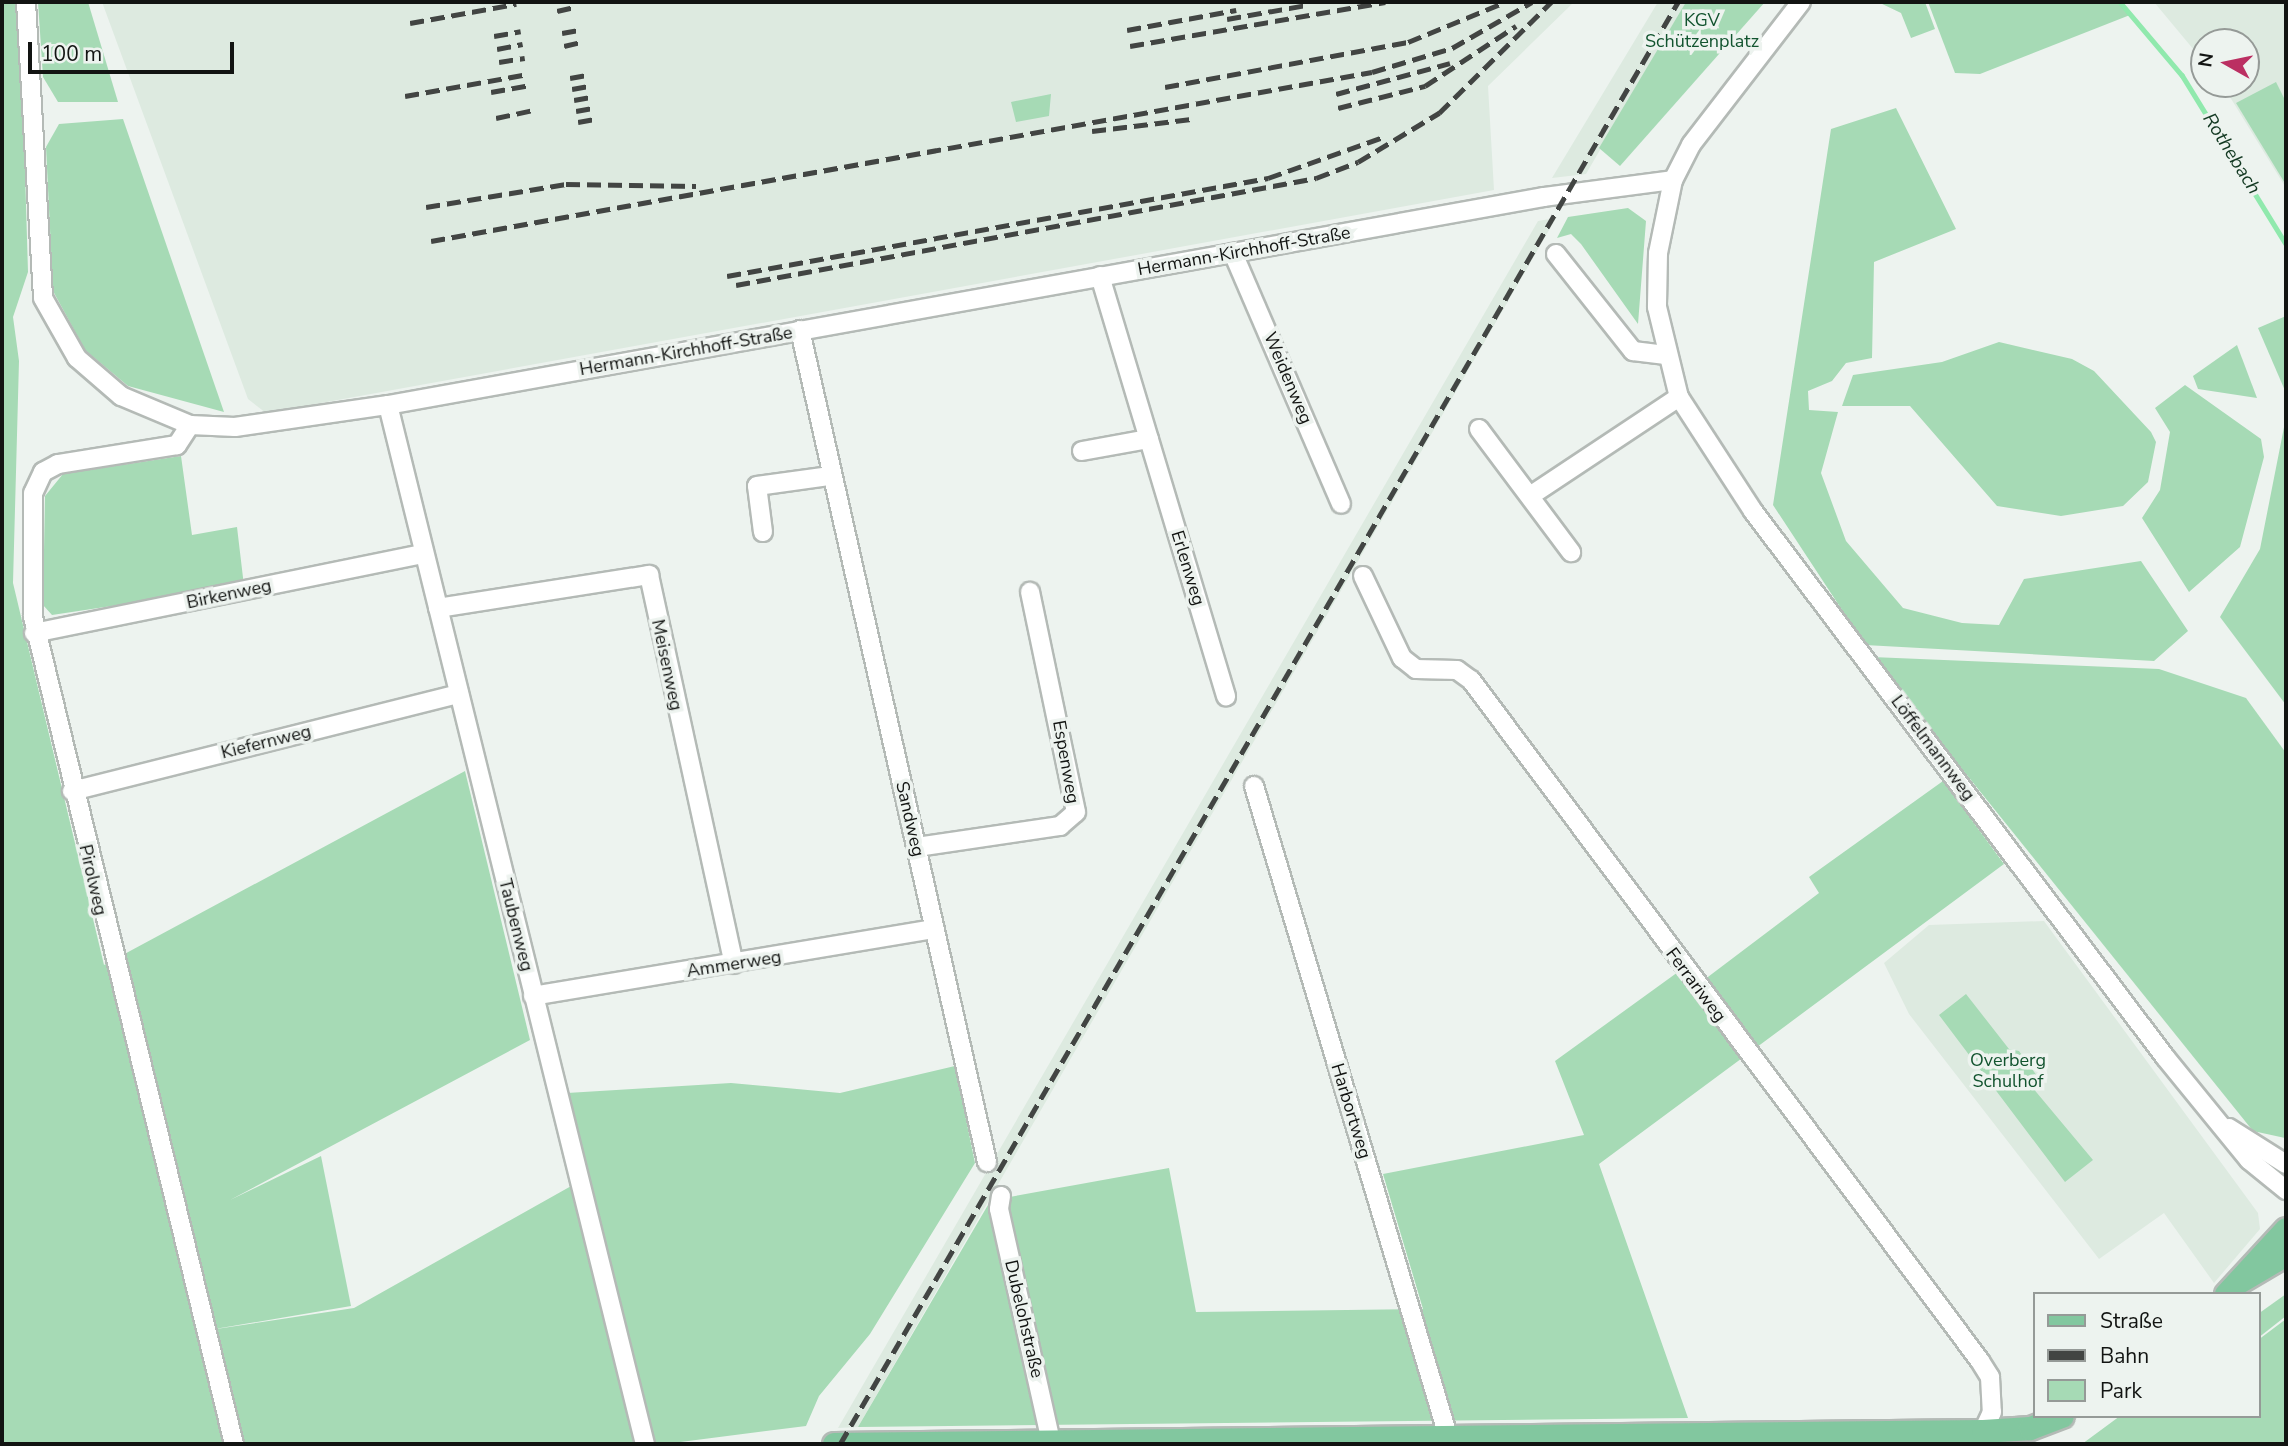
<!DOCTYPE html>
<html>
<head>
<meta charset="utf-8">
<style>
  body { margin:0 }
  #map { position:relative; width:2288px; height:1446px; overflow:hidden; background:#edf3ef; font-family:"Nunito Sans",sans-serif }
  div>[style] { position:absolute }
  .built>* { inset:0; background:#ddeae0 }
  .green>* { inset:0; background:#a6dab5 }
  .stream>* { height:4.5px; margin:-2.25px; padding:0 2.25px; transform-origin:2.25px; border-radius:2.25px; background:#90e9ad }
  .roads { filter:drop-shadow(2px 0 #b4bab6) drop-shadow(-2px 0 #b4bab6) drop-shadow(0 2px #b4bab6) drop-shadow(0 -2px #b4bab6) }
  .minor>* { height:18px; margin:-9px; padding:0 9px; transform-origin:9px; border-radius:9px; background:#fff }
  .major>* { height:23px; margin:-11.5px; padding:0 11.5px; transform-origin:11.5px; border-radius:11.5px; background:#82c79f }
  .rail>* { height:4.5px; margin-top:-2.25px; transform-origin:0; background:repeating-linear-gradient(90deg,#424543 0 14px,transparent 0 21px) }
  span { translate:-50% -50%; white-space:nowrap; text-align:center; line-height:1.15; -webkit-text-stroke:7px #edf3ef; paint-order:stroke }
  .park-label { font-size:18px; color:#12542f }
  .street-label { font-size:18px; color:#121412 }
  .water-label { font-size:19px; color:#123821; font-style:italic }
  .frame { position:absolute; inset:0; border:4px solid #121412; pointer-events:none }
  .legend { position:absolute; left:2033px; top:1292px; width:228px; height:126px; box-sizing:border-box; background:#edf3ef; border:2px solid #959a97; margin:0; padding:9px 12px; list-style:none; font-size:21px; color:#121412 }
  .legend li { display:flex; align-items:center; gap:14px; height:35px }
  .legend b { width:35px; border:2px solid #959a97 }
  .north { position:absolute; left:2190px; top:28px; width:70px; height:70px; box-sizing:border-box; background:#edf3ef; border:2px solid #959a97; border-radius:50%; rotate:279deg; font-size:19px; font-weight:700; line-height:28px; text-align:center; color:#121412 }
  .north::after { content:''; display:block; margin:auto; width:24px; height:32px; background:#bb2f62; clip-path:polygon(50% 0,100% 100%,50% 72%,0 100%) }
  .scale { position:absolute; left:28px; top:42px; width:206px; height:32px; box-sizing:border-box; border:4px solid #121412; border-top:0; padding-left:9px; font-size:21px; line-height:24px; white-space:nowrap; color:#121412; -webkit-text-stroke:5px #edf3ef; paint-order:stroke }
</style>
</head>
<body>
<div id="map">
  <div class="built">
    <i style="clip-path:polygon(102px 2px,1574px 2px,1488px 86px,1494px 190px,266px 413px,248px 399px)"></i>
    <i style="clip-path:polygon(1658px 2px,1686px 2px,1586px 174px,1552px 178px)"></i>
    <i style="clip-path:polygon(2154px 2px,2286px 2px,2286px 188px,2222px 84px,2246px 84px,2246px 42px,2204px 42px,2204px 62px)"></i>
    <i style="clip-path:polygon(1556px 218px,858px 1427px,838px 1428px,1538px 221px)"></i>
    <i style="clip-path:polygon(2044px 921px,2258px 1213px,2260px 1229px,2214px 1283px,2164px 1213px,2099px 1259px,1909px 1014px,1884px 963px,1929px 925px)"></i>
  </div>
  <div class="green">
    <i style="clip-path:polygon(2px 2px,20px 2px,28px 272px,13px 317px,19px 361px,13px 583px,104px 965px,465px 771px,530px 1040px,230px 1200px,321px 1156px,351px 1306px,203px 1331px,354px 1308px,589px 1176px,567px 1093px,731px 1083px,840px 1093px,955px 1066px,975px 1163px,870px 1334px,819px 1396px,806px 1426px,665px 1444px,2px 1444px)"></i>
    <i style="clip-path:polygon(38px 2px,88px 2px,118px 102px,58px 102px,43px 77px)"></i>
    <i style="clip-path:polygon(1686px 2px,1765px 2px,1620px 166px,1599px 148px)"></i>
    <i style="clip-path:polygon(1878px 2px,1925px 2px,1935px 29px,1911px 38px,1901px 13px)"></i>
    <i style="clip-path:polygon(1928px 2px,2117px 2px,2130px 15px,1980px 74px,1955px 73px)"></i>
    <i style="clip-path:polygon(2276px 82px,2286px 102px,2286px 185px,2236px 103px)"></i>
    <i style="clip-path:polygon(1051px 94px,1049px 116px,1016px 122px,1011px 102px)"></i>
    <i style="clip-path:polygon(1896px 108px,1956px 229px,1874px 262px,1872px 358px,1846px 363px,1832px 381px,1808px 391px,1809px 410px,1838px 412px,1821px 473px,1846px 541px,1903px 608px,1962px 623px,1999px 625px,2024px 579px,2141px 561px,2188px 631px,2154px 661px,1865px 645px,1773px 505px,1831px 129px)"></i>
    <i style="clip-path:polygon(123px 119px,224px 412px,128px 386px,85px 350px,53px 291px,46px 147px,59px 124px)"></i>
    <i style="clip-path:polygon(1628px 208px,1646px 221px,1638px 324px,1581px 244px,1571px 234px,1557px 238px,1568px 217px)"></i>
    <i style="clip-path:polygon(2286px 316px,2286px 393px,2258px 328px)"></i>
    <i style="clip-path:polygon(1999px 342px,2072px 359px,2094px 371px,2151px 432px,2156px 442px,2148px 482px,2123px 506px,2061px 516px,1997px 506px,1910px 406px,1842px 406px,1853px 375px,1942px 362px)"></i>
    <i style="clip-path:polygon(2237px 345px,2257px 398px,2198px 389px,2193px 376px)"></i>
    <i style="clip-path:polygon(2185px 385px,2261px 439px,2264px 457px,2240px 547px,2189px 592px,2142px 518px,2160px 490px,2170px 432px,2155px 408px)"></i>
    <i style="clip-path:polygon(2286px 417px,2286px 705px,2220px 617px,2260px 549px)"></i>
    <i style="clip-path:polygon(181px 456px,192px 535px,237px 527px,244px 586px,52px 615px,43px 605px,45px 496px,63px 474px)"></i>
    <i style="clip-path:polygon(1872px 657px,2159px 669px,2246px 698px,2286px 753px,2285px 1138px,2253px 1131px)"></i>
    <i style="clip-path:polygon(1943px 781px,2004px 864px,1599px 1164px,1688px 1418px,858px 1427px,995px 1193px,1004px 1198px,1169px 1168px,1196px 1312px,1423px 1309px,1383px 1174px,1584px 1135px,1555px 1061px,1678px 972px,1692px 989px,1819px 893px,1809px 877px)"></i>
    <i style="clip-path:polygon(1966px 994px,2009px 1049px,2019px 1051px,2040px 1080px,2032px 1087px,2093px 1160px,2065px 1182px,1939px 1015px)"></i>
    <i style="clip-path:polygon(2286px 1294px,2286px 1316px,2258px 1338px,2258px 1314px)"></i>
    <i style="clip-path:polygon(2286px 1319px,2286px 1444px,2082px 1444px,2120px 1416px,2258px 1416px,2258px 1340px)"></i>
  </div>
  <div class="stream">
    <i style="left:2120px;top:2px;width:96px;rotate:49.7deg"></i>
    <i style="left:2182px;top:75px;width:198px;rotate:58.4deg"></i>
  </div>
  <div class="roads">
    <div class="minor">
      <i style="left:26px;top:2px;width:296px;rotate:86.7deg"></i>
      <i style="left:43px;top:298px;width:69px;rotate:60.5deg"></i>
      <i style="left:77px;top:358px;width:58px;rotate:40.8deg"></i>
      <i style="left:121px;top:396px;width:75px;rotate:22.8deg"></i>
      <i style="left:190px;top:425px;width:45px;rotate:2.5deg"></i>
      <i style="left:235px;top:427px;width:155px;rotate:-8.2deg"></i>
      <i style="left:388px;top:405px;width:1175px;rotate:-10.2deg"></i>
      <i style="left:1544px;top:197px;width:130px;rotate:-7.5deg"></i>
      <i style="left:1801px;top:2px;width:180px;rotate:127.6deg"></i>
      <i style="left:1691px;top:145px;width:39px;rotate:117deg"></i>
      <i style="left:1673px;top:180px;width:75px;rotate:101.6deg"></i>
      <i style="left:1658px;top:253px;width:54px;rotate:91.1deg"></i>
      <i style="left:1657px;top:307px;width:93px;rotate:76.3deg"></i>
      <i style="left:1679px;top:397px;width:136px;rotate:57deg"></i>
      <i style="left:1753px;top:511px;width:684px;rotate:52.96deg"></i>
      <i style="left:2165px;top:1057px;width:133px;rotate:50.8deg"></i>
      <i style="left:2249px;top:1160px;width:48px;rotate:39deg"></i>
      <i style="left:1233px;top:253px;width:273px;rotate:66.7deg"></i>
      <i style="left:1556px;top:254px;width:124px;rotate:51.6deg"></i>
      <i style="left:1633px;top:351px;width:31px;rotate:7deg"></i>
      <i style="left:1100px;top:276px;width:439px;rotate:73.3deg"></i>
      <i style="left:800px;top:330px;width:853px;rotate:77.33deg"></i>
      <i style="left:388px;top:405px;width:1070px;rotate:76.11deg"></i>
      <i style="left:190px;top:425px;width:24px;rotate:123deg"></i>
      <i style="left:177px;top:445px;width:121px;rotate:170.9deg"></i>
      <i style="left:58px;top:464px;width:17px;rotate:152deg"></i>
      <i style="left:43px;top:472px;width:23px;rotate:115deg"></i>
      <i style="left:33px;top:493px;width:124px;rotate:90deg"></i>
      <i style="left:33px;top:617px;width:851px;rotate:76.34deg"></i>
      <i style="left:1479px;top:429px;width:154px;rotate:53.2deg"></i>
      <i style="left:1082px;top:451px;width:68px;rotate:-10.2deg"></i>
      <i style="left:1530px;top:496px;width:179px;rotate:-33.6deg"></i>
      <i style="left:763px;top:532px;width:46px;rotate:-97.4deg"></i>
      <i style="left:757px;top:486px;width:74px;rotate:-7.8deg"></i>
      <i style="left:1363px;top:576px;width:91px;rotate:64.6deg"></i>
      <i style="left:1402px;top:658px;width:18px;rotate:38deg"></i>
      <i style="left:1416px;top:669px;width:41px;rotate:1.4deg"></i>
      <i style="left:1457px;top:670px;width:17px;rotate:36deg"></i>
      <i style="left:1471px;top:680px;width:850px;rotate:53.22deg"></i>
      <i style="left:1980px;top:1361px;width:19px;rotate:58deg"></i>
      <i style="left:1990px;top:1377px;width:35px;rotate:87deg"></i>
      <i style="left:1992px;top:1412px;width:35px;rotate:115deg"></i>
      <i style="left:438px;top:608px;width:214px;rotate:-8.9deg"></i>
      <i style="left:649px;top:575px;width:398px;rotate:77.7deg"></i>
      <i style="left:34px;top:633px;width:398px;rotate:-11.5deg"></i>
      <i style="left:1254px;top:786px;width:678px;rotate:73.38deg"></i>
      <i style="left:72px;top:791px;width:399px;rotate:-14.1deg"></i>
      <i style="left:917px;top:847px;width:145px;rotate:-8.4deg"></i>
      <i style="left:1060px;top:826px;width:21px;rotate:-41deg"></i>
      <i style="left:1076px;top:812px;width:225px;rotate:-101.8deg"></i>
      <i style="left:533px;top:996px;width:407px;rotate:-9.5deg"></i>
      <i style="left:2229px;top:1128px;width:67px;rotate:32.3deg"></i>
      <i style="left:1001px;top:1196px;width:13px;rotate:99deg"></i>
      <i style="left:999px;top:1209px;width:238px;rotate:77.4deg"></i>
    </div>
    <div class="major">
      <i style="left:2240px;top:1281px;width:53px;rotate:-30.4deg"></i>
      <i style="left:2226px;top:1294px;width:88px;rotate:-47.3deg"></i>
      <i style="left:834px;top:1444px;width:1149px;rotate:-0.65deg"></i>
      <i style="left:1983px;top:1431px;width:47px;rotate:-3.7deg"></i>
      <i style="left:2030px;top:1428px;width:34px;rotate:-21deg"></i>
    </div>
  </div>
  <div class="rail">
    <i style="left:557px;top:11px;width:18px;rotate:-13deg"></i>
    <i style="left:1227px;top:19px;width:80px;rotate:-10deg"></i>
    <i style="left:410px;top:23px;width:108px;rotate:-10.2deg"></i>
    <i style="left:1127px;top:30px;width:111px;rotate:-10.4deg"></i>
    <i style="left:562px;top:33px;width:17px;rotate:-10deg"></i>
    <i style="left:494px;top:36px;width:27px;rotate:-10deg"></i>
    <i style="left:564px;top:46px;width:17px;rotate:-13deg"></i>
    <i style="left:1130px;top:46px;width:259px;rotate:-9.8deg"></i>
    <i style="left:497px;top:49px;width:26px;rotate:-11deg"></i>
    <i style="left:499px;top:62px;width:26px;rotate:-9deg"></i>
    <i style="left:570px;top:78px;width:17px;rotate:-10deg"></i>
    <i style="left:1165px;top:87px;width:247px;rotate:-10.5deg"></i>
    <i style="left:1408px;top:42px;width:105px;rotate:-22.4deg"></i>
    <i style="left:572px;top:89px;width:17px;rotate:-10deg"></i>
    <i style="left:491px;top:92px;width:40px;rotate:-10deg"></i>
    <i style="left:1336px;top:94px;width:118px;rotate:-15.2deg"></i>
    <i style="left:405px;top:96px;width:125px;rotate:-10.1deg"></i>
    <i style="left:574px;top:100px;width:17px;rotate:-10deg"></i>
    <i style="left:1338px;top:108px;width:90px;rotate:-14.2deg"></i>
    <i style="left:1425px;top:86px;width:109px;rotate:-33.4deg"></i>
    <i style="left:576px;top:111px;width:17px;rotate:-10deg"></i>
    <i style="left:496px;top:118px;width:40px;rotate:-12deg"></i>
    <i style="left:578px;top:122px;width:17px;rotate:-10deg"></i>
    <i style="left:1092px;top:131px;width:100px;rotate:-6.9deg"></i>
    <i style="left:426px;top:207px;width:142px;rotate:-9.3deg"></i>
    <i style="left:566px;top:184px;width:130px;rotate:0.9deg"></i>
    <i style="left:431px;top:241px;width:956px;rotate:-10.18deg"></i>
    <i style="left:1372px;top:72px;width:84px;rotate:-16.7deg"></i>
    <i style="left:1452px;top:48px;width:92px;rotate:-29.9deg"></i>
    <i style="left:727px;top:276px;width:550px;rotate:-10.27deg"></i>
    <i style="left:1268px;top:178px;width:122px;rotate:-19.6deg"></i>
    <i style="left:736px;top:285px;width:590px;rotate:-10.45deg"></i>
    <i style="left:1316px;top:178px;width:45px;rotate:-20.9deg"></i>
    <i style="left:1358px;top:162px;width:95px;rotate:-31.2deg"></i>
    <i style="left:1439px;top:113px;width:158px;rotate:-44.7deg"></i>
    <i style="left:840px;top:1444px;width:1668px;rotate:-59.84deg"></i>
  </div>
  <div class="park-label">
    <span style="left:1702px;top:31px">KGV<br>Schützenplatz</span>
    <span style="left:2008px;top:1071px">Overberg<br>Schulhof</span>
  </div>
  <div class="street-label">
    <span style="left:1244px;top:251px;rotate:-10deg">Hermann-Kirchhoff-Straße</span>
    <span style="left:686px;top:351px;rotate:-10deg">Hermann-Kirchhoff-Straße</span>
    <span style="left:1288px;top:378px;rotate:67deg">Weidenweg</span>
    <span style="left:1188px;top:568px;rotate:73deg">Erlenweg</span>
    <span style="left:229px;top:594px;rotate:-12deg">Birkenweg</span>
    <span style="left:667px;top:665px;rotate:78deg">Meisenweg</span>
    <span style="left:266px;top:742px;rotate:-14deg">Kiefernweg</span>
    <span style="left:1933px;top:748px;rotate:53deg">Löffelmannweg</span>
    <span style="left:1066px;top:762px;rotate:80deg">Espenweg</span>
    <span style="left:910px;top:819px;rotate:77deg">Sandweg</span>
    <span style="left:93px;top:880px;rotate:77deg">Pirolweg</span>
    <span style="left:516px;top:925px;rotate:76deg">Taubenweg</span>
    <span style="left:734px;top:964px;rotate:-9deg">Ammerweg</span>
    <span style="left:1696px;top:985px;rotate:53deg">Ferrariweg</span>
    <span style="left:1351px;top:1111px;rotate:73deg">Harbortweg</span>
    <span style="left:1024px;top:1319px;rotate:77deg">Dubelohstraße</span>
  </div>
  <div class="water-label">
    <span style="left:2231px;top:154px;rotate:58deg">Rothebach</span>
  </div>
  <div class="frame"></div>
  <ul class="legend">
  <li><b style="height:9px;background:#82c79f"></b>Straße</li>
  <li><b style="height:9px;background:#424543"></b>Bahn</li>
  <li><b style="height:19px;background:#a6dab5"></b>Park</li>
  </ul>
  <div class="north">N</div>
  <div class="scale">100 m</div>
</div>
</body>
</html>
